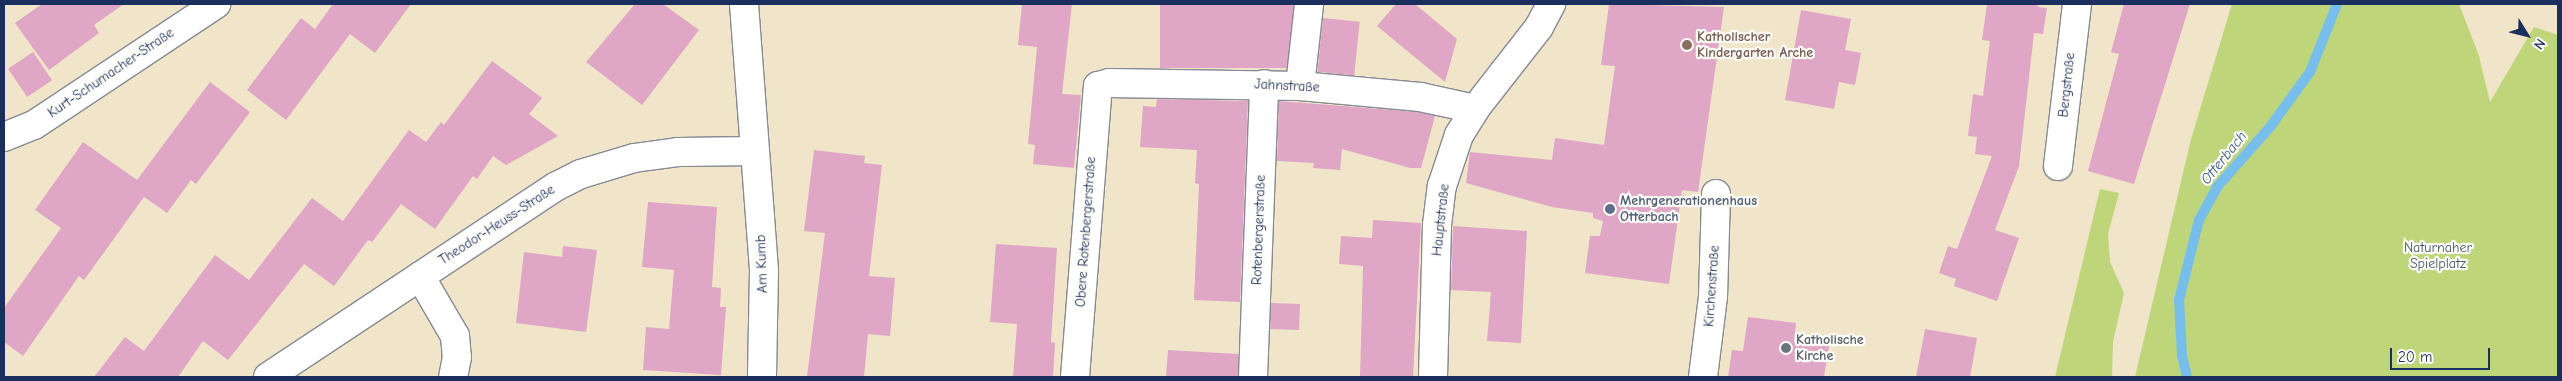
<!DOCTYPE html>
<html>
<head>
<meta charset="utf-8">
<style>
  body { margin:0 }
  #map { position:relative; width:2562px; height:381px; overflow:hidden; background:#f0e5c9; font-family:"Comic Neue",sans-serif }
  div>[style] { position:absolute }
  .green>* { inset:0; background:#bed57a }
  .stream>* { height:10px; margin:-5px; padding:0 5px; transform-origin:5px; border-radius:5px; background:#76beee }
  .building>* { inset:0; background:#dfa6c5; transform-origin:0 0 }
  .roads { filter:drop-shadow(1px 0 #868a94) drop-shadow(-1px 0 #868a94) drop-shadow(0 1px #868a94) drop-shadow(0 -1px #868a94) }
  .minor>* { height:28px; margin:-14px; padding:0 14px; transform-origin:14px; border-radius:14px; background:#fff }
  .dots>* { width:14px; height:14px; translate:-50% -50%; box-sizing:border-box; border:2px solid #fdfcf7; border-radius:50% }
  span { translate:-50% -50%; white-space:nowrap; text-align:center; line-height:1.15; -webkit-text-stroke:4.5px #fdfcf7; paint-order:stroke }
  .education-label { font-size:14px; color:#785e54; font-weight:700 }
  .left { translate:0 -50%; text-align:left }
  .street-label { font-size:14px; color:#1b2f5e }
  .service-label { font-size:14px; color:#4e5e75; font-weight:700 }
  .park-label { font-size:14px; color:#445865 }
  .worship-label { font-size:14px; color:#5b616d; font-weight:700 }
  .water-label { font-size:15px; color:#365a89; font-style:italic }
  .frame { position:absolute; inset:0; border:5px solid #1b2f5e; pointer-events:none }
  .north { position:absolute; left:2502px; top:10px; width:50px; height:50px; -webkit-text-stroke:4px #fdfcf7; paint-order:stroke; rotate:126deg; font-size:14px; font-weight:700; line-height:20px; text-align:center; color:#1b2f5e }
  .north::after { content:''; display:block; margin:auto; width:18px; height:22px; background:#1b2f5e; clip-path:polygon(50% 0,100% 100%,50% 72%,0 100%) }
  .scale { position:absolute; left:2390px; top:348px; width:100px; height:22px; box-sizing:border-box; border:2px solid #1b2f5e; border-top:0; padding-left:6px; font-size:15px; line-height:18px; white-space:nowrap; color:#1b2f5e; -webkit-text-stroke:4px #fdfcf7; paint-order:stroke }
</style>
</head>
<body>
<div id="map">
  <div class="green">
    <i style="clip-path:polygon(2232px 4px,2459px 4px,2479px 56px,2490px 102px,2534px 27px,2558px 35px,2558px 377px,2135px 377px,2191px 139px)"></i>
    <i style="clip-path:polygon(2100px 189px,2119px 193px,2108px 234px,2110px 262px,2124px 293px,2113px 342px,2112px 377px,2055px 377px)"></i>
  </div>
  <div class="stream">
    <i style="left:2187px;top:377px;width:23px;rotate:-103deg"></i>
    <i style="left:2182px;top:355px;width:55px;rotate:-93.1deg"></i>
    <i style="left:2179px;top:300px;width:82px;rotate:-76deg"></i>
    <i style="left:2199px;top:220px;width:38px;rotate:-61deg"></i>
    <i style="left:2217px;top:187px;width:80px;rotate:-48.5deg"></i>
    <i style="left:2270px;top:127px;width:68px;rotate:-54deg"></i>
    <i style="left:2310px;top:72px;width:73px;rotate:-68.3deg"></i>
  </div>
  <div class="building">
    <i style="clip-path:polygon(42px 4px,124px 4px,94px 25px,99px 33px,49px 70px,15px 23px)"></i>
    <i style="clip-path:polygon(333px 4px,411px 4px,375px 53px,350px 34px,286px 120px,247px 90px,301px 18px,315px 29px)"></i>
    <i style="clip-path:polygon(635px 4px,663px 4px,699px 30px,642px 105px,586px 62px)"></i>
    <i style="clip-path:polygon(1022px 4px,1072px 4px,1062px 94px,1081px 95px,1074px 168px,1033px 164px,1035px 145px,1028px 144px,1037px 47px,1018px 45px)"></i>
    <i style="left:1160px;top:4px;width:133px;height:64px"></i>
    <i style="clip-path:polygon(1396px 4px,1415px 4px,1457px 39px,1445px 82px,1377px 26px)"></i>
    <i style="clip-path:polygon(1609px 4px,1724px 7px,1698px 192px,1682px 190px,1669px 284px,1585px 273px,1590px 236px,1600px 236px,1603px 221px,1593px 218px,1593px 213px,1552px 207px,1466px 183px,1470px 152px,1552px 160px,1555px 138px,1604px 145px,1615px 66px,1601px 65px)"></i>
    <i style="clip-path:polygon(1987px 4px,2038px 4px,2038px 7px,2047px 8px,2043px 34px,2034px 33px,2019px 166px,1995px 230px,2019px 238px,1997px 301px,1954px 286px,1956px 279px,1939px 273px,1948px 246px,1957px 249px,1992px 156px,1975px 154px,1977px 137px,1968px 136px,1973px 94px,1983px 96px,1990px 41px,1982px 40px)"></i>
    <i style="clip-path:polygon(2124px 4px,2190px 4px,2134px 184px,2088px 171px,2119px 54px,2111px 52px)"></i>
    <i style="clip-path:polygon(1801px 10px,1851px 19px,1845px 50px,1861px 53px,1855px 85px,1839px 82px,1834px 109px,1785px 100px)"></i>
    <i style="left:1323px;top:18px;width:37px;height:54px;rotate:6deg"></i>
    <i style="left:33px;top:52px;width:34px;height:30px;rotate:56deg"></i>
    <i style="clip-path:polygon(492px 61px,542px 98px,529px 114px,558px 136px,506px 165px,493px 156px,477px 179px,473px 176px,435px 229px,401px 204px,372px 242px,368px 240px,334px 286px,304px 264px,228px 360px,203px 341px,178px 377px,94px 377px,125px 337px,144px 351px,215px 255px,249px 280px,312px 198px,343px 221px,409px 130px,426px 142px,441px 122px,444px 125px)"></i>
    <i style="clip-path:polygon(210px 82px,250px 112px,196px 184px,191px 180px,167px 213px,144px 197px,84px 280px,79px 276px,23px 356px,4px 342px,4px 308px,61px 228px,35px 210px,83px 142px,137px 180px)"></i>
    <i style="clip-path:polygon(1157px 99px,1248px 101px,1240px 302px,1194px 300px,1199px 184px,1195px 183px,1197px 150px,1140px 147px,1143px 106px,1156px 107px)"></i>
    <i style="clip-path:polygon(1279px 101px,1418px 112px,1435px 116px,1421px 168px,1410px 168px,1342px 149px,1340px 170px,1313px 168px,1314px 163px,1277px 161px)"></i>
    <i style="clip-path:polygon(814px 150px,865px 156px,864px 163px,882px 165px,869px 276px,895px 278px,890px 336px,868px 334px,864px 377px,807px 377px,825px 233px,804px 231px)"></i>
    <i style="clip-path:polygon(648px 202px,717px 207px,712px 287px,721px 288px,720px 307px,726px 307px,721px 375px,643px 370px,646px 327px,669px 329px,674px 270px,642px 267px)"></i>
    <i style="clip-path:polygon(1373px 220px,1421px 223px,1413px 377px,1360px 377px,1363px 266px,1339px 264px,1341px 236px,1372px 238px)"></i>
    <i style="clip-path:polygon(1453px 226px,1527px 231px,1521px 343px,1487px 341px,1491px 292px,1451px 290px)"></i>
    <i style="clip-path:polygon(996px 244px,1057px 248px,1051px 342px,1055px 343px,1053px 377px,1013px 377px,1017px 324px,990px 322px)"></i>
    <i style="clip-path:polygon(563px 246px,597px 250px,586px 332px,516px 323px,524px 252px,562px 257px)"></i>
    <i style="left:1271px;top:303px;width:29px;height:26px;rotate:2deg"></i>
    <i style="clip-path:polygon(1748px 317px,1796px 323px,1794px 342px,1829px 346px,1824px 377px,1728px 377px,1732px 350px,1743px 351px)"></i>
    <i style="clip-path:polygon(1925px 329px,1977px 338px,1970px 377px,1916px 377px)"></i>
    <i style="clip-path:polygon(1168px 350px,1238px 354px,1238px 377px,1166px 377px)"></i>
  </div>
  <div class="roads">
    <div class="minor">
      <i style="left:744px;top:4px;width:268px;rotate:85.7deg"></i>
      <i style="left:764px;top:271px;width:106px;rotate:91.1deg"></i>
      <i style="left:1300px;top:86px;width:82px;rotate:-83.7deg"></i>
      <i style="left:4px;top:137px;width:32px;rotate:-22deg"></i>
      <i style="left:34px;top:125px;width:219px;rotate:-33.6deg"></i>
      <i style="left:2058px;top:166px;width:163px;rotate:-83.3deg"></i>
      <i style="left:420px;top:276px;width:69px;rotate:59.7deg"></i>
      <i style="left:455px;top:336px;width:21px;rotate:85deg"></i>
      <i style="left:457px;top:357px;width:20px;rotate:101deg"></i>
      <i style="left:268px;top:377px;width:346px;rotate:-33.5deg"></i>
      <i style="left:557px;top:186px;width:27px;rotate:-27deg"></i>
      <i style="left:581px;top:174px;width:55px;rotate:-16.8deg"></i>
      <i style="left:634px;top:158px;width:44px;rotate:-7.8deg"></i>
      <i style="left:678px;top:152px;width:76px;rotate:-0.8deg"></i>
      <i style="left:1075px;top:377px;width:292px;rotate:-85.5deg"></i>
      <i style="left:1098px;top:86px;width:11px;rotate:-15deg"></i>
      <i style="left:1109px;top:83px;width:191px;rotate:0.9deg"></i>
      <i style="left:1300px;top:86px;width:121px;rotate:5.2deg"></i>
      <i style="left:1420px;top:97px;width:56px;rotate:12.3deg"></i>
      <i style="left:1253px;top:377px;width:293px;rotate:-87.8deg"></i>
      <i style="left:1433px;top:377px;width:152px;rotate:-88.5deg"></i>
      <i style="left:1437px;top:225px;width:39px;rotate:-83deg"></i>
      <i style="left:1442px;top:186px;width:54px;rotate:-71.6deg"></i>
      <i style="left:1459px;top:135px;width:31px;rotate:-58deg"></i>
      <i style="left:1475px;top:109px;width:104px;rotate:-52deg"></i>
      <i style="left:1539px;top:27px;width:26px;rotate:-62deg"></i>
      <i style="left:1703px;top:377px;width:81px;rotate:-82.9deg"></i>
      <i style="left:1713px;top:297px;width:103px;rotate:-88.3deg"></i>
    </div>
  </div>
  <div class="dots">
    <i style="left:1687px;top:45px;background:#8d6e63"></i>
    <i style="left:1610px;top:209px;background:#5c6f8a"></i>
    <i style="left:1786px;top:348px;background:#6b7280"></i>
  </div>
  <div class="education-label">
    <span class="left" style="left:1697px;top:45px">Katholischer<br>Kindergarten Arche</span>
  </div>
  <div class="street-label">
    <span style="left:111px;top:73px;rotate:-34deg">Kurt-Schumacher-Straße</span>
    <span style="left:2067px;top:85px;rotate:-84deg">Bergstraße</span>
    <span style="left:1287px;top:86px;rotate:3deg">Jahnstraße</span>
    <span style="left:1441px;top:220px;rotate:-84deg">Hauptstraße</span>
    <span style="left:497px;top:225px;rotate:-33deg">Theodor-Heuss-Straße</span>
    <span style="left:1259px;top:230px;rotate:-88deg">Rotenbergerstraße</span>
    <span style="left:1086px;top:232px;rotate:-86deg">Obere Rotenbergerstraße</span>
    <span style="left:762px;top:264px;rotate:-92deg">Am Kumb</span>
    <span style="left:1712px;top:286px;rotate:-86deg">Kirchenstraße</span>
  </div>
  <div class="service-label">
    <span class="left" style="left:1620px;top:209px">Mehrgenerationenhaus<br>Otterbach</span>
  </div>
  <div class="park-label">
    <span style="left:2438px;top:256px">Naturnaher<br>Spielplatz</span>
  </div>
  <div class="worship-label">
    <span class="left" style="left:1796px;top:348px">Katholische<br>Kirche</span>
  </div>
  <div class="water-label">
    <span style="left:2224px;top:158px;rotate:-51deg">Otterbach</span>
  </div>
  <div class="frame"></div>
  <div class="north">N</div>
  <div class="scale">20 m</div>
</div>
</body>
</html>
